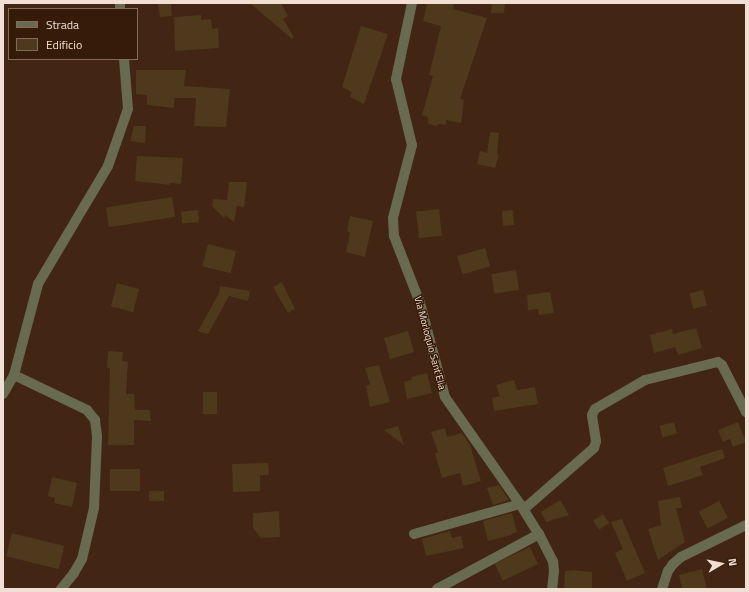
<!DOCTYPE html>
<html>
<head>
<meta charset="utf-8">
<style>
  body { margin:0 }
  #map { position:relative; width:749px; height:592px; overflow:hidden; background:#422513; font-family:"Titillium Web",sans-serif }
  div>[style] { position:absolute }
  .building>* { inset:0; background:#4e391c; transform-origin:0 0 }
  .minor>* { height:10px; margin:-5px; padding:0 5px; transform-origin:5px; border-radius:5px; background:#696b51 }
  span { translate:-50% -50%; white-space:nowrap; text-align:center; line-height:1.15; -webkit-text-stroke:3px #371b09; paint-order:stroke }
  .street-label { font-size:10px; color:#f2dfd4 }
  .frame { position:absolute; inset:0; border:4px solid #f2dfd4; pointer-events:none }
  .legend { position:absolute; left:8px; top:8px; width:130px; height:52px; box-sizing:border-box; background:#371b09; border:1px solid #82695a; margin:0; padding:5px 7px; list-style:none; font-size:12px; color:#f2dfd4 }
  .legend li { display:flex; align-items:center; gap:8px; height:20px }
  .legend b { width:20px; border:1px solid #82695a }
  .north { position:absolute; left:701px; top:544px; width:40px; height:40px; -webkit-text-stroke:3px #371b09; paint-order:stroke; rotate:81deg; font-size:11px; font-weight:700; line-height:16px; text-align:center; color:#f2dfd4 }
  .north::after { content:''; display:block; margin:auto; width:14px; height:18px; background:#f2dfd4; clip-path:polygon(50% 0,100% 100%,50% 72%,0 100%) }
</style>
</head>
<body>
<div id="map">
  <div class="building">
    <i style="clip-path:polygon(158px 3px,171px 3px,172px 16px,160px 17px)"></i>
    <i style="clip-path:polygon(250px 3px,281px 3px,288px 16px,283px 19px,294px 37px,292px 39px)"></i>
    <i style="clip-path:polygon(427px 3px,454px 3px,453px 9px,487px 18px,460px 99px,464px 100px,461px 123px,446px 120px,446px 125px,438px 124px,437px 126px,428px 124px,428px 117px,422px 115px,433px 76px,429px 75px,441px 26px,423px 21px)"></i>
    <i style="clip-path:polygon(492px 3px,505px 3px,504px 13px,491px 13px)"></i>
    <i style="clip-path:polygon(201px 15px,201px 20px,211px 19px,212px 29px,218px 28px,219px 48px,175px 51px,174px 17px)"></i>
    <i style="clip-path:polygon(361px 26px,388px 34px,364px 104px,350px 97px,352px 92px,342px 87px)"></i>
    <i style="clip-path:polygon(136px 70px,186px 70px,184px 86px,230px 89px,226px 127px,194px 126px,196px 98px,174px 98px,174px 108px,147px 105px,147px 95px,136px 94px)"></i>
    <i style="clip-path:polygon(134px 126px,146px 126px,145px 143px,130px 141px)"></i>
    <i style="clip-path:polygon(490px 132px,499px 133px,497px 155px,499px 155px,495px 168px,477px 164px,480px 151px,487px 153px)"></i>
    <i style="clip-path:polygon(137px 156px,183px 158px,181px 184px,170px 183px,170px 185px,135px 181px)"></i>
    <i style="clip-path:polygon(229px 182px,247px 182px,244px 207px,237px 206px,234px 222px,225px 215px,224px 218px,212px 206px,213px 199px,227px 200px)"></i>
    <i style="left:172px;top:197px;width:20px;height:67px;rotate:81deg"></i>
    <i style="left:439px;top:209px;width:27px;height:23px;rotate:84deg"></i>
    <i style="left:198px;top:210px;width:12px;height:17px;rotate:85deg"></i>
    <i style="left:513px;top:210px;width:15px;height:11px;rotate:86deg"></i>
    <i style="clip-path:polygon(350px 216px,373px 221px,365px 257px,346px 252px,350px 233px,347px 231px)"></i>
    <i style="left:208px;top:244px;width:29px;height:23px;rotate:14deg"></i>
    <i style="left:485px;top:248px;width:19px;height:29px;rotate:74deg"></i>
    <i style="left:516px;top:270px;width:20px;height:25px;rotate:81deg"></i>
    <i style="clip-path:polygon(282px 282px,295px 309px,288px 313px,273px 287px)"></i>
    <i style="left:117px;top:283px;width:23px;height:24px;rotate:15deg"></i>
    <i style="clip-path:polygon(220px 286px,250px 291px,248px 301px,229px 296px,208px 334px,198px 331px,219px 293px)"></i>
    <i style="left:703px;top:290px;width:16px;height:14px;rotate:76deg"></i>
    <i style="clip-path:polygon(550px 292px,554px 313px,539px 315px,538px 309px,528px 310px,527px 295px)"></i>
    <i style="clip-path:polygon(696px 328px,702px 348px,678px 355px,675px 347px,654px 353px,650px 335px,672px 329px,673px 334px)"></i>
    <i style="left:408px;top:331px;width:22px;height:25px;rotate:74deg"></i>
    <i style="clip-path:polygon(108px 351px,123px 352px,122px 361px,128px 362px,126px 394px,134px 394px,135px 410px,150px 410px,151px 421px,134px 420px,134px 445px,108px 445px,110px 368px,107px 368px)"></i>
    <i style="clip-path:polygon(379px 365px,390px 402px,370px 407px,366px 386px,370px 384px,365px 368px)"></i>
    <i style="clip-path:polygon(427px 373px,432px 393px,407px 399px,404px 382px,412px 380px,411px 377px)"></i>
    <i style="clip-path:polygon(514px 380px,517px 390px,535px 387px,538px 404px,494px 411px,492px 398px,500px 396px,496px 385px)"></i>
    <i style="left:203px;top:392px;width:14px;height:22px"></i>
    <i style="left:674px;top:422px;width:12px;height:15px;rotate:76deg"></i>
    <i style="clip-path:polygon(738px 422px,746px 442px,733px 447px,730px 439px,723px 442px,718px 430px)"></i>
    <i style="clip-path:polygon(398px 426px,404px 445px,384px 430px)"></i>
    <i style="clip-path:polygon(445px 428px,447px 437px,462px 433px,470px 445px,481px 481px,463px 486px,460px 473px,442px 478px,435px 453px,438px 452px,431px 432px)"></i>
    <i style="clip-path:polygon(722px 449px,725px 458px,700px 467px,703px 475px,668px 486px,663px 468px)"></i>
    <i style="clip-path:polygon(268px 463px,269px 475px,260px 475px,260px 491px,233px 492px,232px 464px)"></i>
    <i style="left:110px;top:469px;width:30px;height:22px"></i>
    <i style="clip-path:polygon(52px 477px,77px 483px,72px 507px,54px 503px,55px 498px,48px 496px)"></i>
    <i style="clip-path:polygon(499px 485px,509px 500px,493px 505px,487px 488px)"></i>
    <i style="left:149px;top:491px;width:15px;height:10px"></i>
    <i style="clip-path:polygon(680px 497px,682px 508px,676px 508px,685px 542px,658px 560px,648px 529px,661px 525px,658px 501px)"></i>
    <i style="clip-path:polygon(560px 500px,569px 515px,546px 522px,541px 512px)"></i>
    <i style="left:719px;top:501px;width:19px;height:23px;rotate:62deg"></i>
    <i style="clip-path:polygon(279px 511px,280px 537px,261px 538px,253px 528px,253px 513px)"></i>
    <i style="clip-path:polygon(512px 513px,517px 532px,511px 534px,511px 535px,488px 541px,483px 521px)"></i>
    <i style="left:603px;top:514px;width:11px;height:12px;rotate:56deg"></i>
    <i style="clip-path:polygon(622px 519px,645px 573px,627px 581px,615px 553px,623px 549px,611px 522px)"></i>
    <i style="clip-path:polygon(450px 531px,452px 538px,461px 536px,464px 548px,426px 556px,422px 539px)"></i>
    <i style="left:12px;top:533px;width:54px;height:24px;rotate:14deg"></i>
    <i style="left:530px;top:547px;width:19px;height:39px;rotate:65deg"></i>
    <i style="clip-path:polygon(702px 569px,707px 589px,682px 589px,679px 575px)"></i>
    <i style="clip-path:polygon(573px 570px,592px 572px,592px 589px,564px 589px,565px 571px)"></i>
  </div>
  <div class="minor">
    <i style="left:120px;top:3px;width:6px;rotate:90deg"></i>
    <i style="left:412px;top:3px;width:78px;rotate:101.9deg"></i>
    <i style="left:396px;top:79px;width:68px;rotate:76.4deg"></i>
    <i style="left:412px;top:145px;width:75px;rotate:104.6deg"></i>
    <i style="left:393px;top:218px;width:18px;rotate:87deg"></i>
    <i style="left:394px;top:236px;width:72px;rotate:68.8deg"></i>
    <i style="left:420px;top:303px;width:97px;rotate:75.1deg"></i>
    <i style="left:445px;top:397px;width:131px;rotate:55deg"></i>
    <i style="left:520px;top:504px;width:36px;rotate:58deg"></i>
    <i style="left:539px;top:534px;width:30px;rotate:63deg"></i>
    <i style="left:553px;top:561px;width:10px;rotate:84deg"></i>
    <i style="left:554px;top:571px;width:18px;rotate:96deg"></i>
    <i style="left:14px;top:375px;width:81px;rotate:25.6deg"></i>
    <i style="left:87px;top:410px;width:13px;rotate:51deg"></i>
    <i style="left:95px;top:420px;width:17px;rotate:83deg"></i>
    <i style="left:97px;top:437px;width:71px;rotate:92.4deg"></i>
    <i style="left:94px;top:508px;width:52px;rotate:103.2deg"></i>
    <i style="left:82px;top:559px;width:16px;rotate:120deg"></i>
    <i style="left:74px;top:573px;width:21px;rotate:129deg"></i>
    <i style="left:3px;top:394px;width:22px;rotate:-60deg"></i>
    <i style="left:14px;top:375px;width:94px;rotate:-75.2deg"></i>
    <i style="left:38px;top:284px;width:137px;rotate:-59.3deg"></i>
    <i style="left:108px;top:166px;width:60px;rotate:-70.7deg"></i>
    <i style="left:128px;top:109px;width:50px;rotate:-94.6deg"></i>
    <i style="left:524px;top:509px;width:93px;rotate:-41.1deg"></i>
    <i style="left:594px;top:448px;width:7px;rotate:-74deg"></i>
    <i style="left:596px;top:441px;width:26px;rotate:-99deg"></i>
    <i style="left:592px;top:415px;width:7px;rotate:-63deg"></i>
    <i style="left:595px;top:409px;width:58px;rotate:-30.1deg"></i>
    <i style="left:645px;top:380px;width:75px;rotate:-13.9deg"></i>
    <i style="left:718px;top:362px;width:5px;rotate:37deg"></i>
    <i style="left:722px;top:365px;width:53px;rotate:62.9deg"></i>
    <i style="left:414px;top:534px;width:110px;rotate:-15.8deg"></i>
    <i style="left:437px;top:589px;width:116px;rotate:-28.3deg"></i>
    <i style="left:662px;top:589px;width:19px;rotate:-72deg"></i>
    <i style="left:668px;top:571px;width:9px;rotate:-54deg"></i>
    <i style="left:673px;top:564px;width:11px;rotate:-41deg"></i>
    <i style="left:681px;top:557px;width:72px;rotate:-26.2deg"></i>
  </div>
  <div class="street-label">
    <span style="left:430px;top:343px;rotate:75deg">Via Morloquio Sant'Elia</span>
  </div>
  <div class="frame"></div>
  <ul class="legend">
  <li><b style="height:5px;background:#696b51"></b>Strada</li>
  <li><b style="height:11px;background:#4e391c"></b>Edificio</li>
  </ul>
  <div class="north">N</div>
</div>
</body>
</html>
